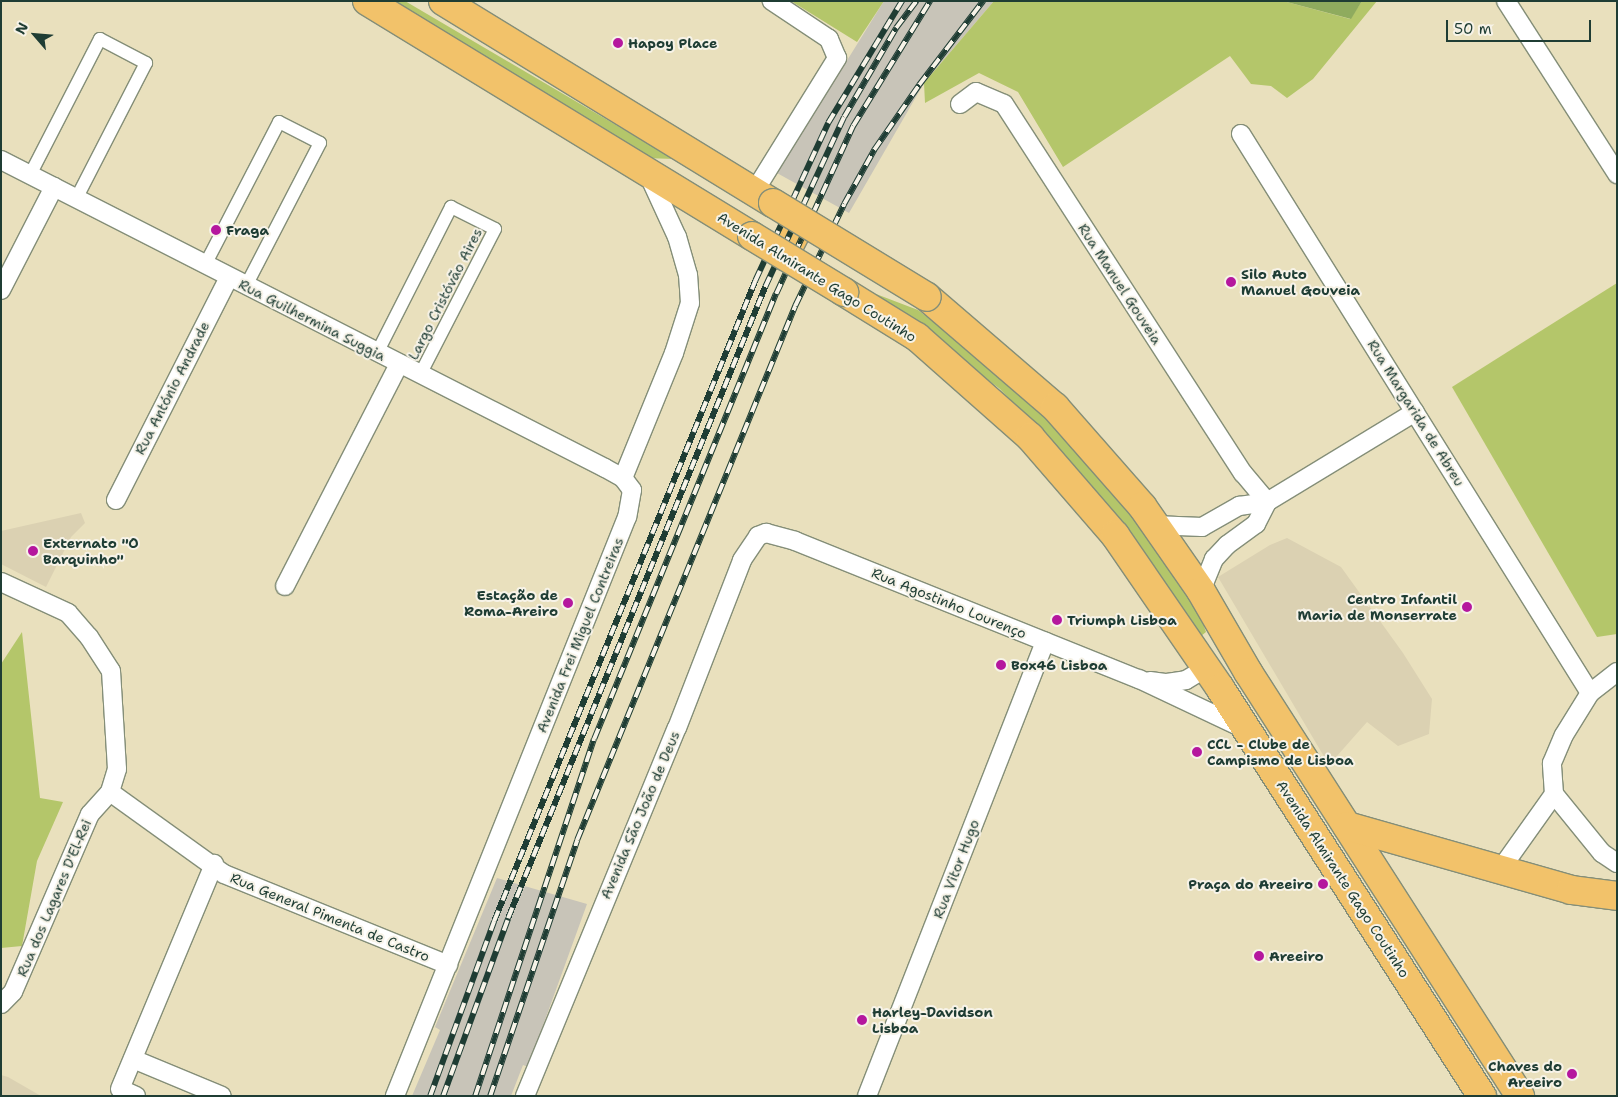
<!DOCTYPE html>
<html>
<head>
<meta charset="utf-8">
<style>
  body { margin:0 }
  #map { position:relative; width:1618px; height:1097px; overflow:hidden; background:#e9e0bd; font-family:"Shantell Sans",sans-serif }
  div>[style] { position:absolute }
  .built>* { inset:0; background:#dbd1b2 }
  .industrial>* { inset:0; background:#c8c4b8 }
  .green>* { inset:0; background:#b4c66a }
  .forest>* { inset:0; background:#8fab5e }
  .roads { filter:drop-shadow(1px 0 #848e78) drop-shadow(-1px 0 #848e78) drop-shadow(0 1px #848e78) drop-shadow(0 -1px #848e78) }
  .pedestrian>* { height:12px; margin:-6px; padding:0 6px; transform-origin:6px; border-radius:6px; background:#fff }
  .minor>* { height:18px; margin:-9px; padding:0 9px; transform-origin:9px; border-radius:9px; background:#fff }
  .primary>* { height:28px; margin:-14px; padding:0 14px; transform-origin:14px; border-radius:14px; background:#f2c26a }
  .rail>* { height:5.5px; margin-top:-2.75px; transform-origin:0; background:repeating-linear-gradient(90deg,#f7f3e8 0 11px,#1f3d34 0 22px); box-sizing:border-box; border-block:1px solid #1f3d34 }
  .bridges { filter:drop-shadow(1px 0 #848e78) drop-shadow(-1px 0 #848e78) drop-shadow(0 1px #848e78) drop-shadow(0 -1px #848e78) }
  .primary-bridge>* { height:28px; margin:-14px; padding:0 14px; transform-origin:14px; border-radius:14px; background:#f2c26a }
  .dots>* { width:14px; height:14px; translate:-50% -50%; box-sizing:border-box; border:2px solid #f7f3e8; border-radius:50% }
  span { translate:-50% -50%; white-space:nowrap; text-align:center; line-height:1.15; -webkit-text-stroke:4px #f7f3e8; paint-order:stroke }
  .poi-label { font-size:14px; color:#1f3d34; font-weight:700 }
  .left { translate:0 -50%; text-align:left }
  .right { translate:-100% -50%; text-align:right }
  .street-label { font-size:14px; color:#1f3d34 }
  .frame { position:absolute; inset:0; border:2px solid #1f3d34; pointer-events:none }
  .north { position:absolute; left:10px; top:10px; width:50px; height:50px; -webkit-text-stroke:4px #f7f3e8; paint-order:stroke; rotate:297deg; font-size:14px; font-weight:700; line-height:20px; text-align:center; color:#1f3d34 }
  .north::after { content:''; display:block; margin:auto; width:18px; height:22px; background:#1f3d34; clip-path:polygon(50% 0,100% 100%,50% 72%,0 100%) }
  .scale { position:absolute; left:1446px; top:20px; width:145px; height:22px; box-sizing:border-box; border:2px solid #1f3d34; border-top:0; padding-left:6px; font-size:15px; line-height:18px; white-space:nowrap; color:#1f3d34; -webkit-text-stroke:4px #f7f3e8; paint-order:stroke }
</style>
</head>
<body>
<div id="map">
  <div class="built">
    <i style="clip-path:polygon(81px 513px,85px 523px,71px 537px,46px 587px,1px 564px,1px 531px)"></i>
    <i style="clip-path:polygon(1287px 538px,1341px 567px,1403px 653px,1432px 699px,1429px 734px,1398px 746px,1367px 722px,1329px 765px,1218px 577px,1270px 545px)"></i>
    <i style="clip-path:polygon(1px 1075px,8px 1077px,41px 1096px,1px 1096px)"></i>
  </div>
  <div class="industrial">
    <i style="clip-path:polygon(884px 1px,994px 1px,924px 83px,849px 213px,777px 173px)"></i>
    <i style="clip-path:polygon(497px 878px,587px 904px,528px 1067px,523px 1065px,511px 1096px,412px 1096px,440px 1030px,435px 1027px)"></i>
  </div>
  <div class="green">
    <i style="clip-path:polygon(388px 1px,405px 1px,674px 159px,645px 158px)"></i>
    <i style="clip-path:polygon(791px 1px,884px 1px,857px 42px)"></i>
    <i style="clip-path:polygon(994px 1px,1283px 1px,1350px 19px,1362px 1px,1377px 1px,1313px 79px,1287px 98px,1271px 86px,1251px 84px,1230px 56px,1063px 167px,1018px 92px,979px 73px,925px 103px,924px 83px)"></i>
    <i style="clip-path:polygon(1617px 283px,1617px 634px,1597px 637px,1452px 387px)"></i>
    <i style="clip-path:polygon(876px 294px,918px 310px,1005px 378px,1084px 457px,1151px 540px,1198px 609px,1206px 632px,1201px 636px,1140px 545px,1074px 467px,1000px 389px,911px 321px,874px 297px)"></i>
    <i style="clip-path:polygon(22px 632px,40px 798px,63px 802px,37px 861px,22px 946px,1px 948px,1px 664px)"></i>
  </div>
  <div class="forest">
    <i style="clip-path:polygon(1283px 1px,1362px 1px,1351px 19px)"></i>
  </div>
  <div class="roads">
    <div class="pedestrian">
      <i style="left:30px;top:175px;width:153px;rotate:-62.8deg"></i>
      <i style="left:100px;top:39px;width:52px;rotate:27.6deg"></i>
      <i style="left:146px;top:63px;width:153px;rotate:117.2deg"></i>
      <i style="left:205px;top:265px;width:161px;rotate:-62.6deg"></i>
      <i style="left:279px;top:122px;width:46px;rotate:27.1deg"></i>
      <i style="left:320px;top:143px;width:161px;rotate:117.4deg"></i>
      <i style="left:377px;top:353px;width:164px;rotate:-63.1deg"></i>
      <i style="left:451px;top:207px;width:49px;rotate:26.6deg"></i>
      <i style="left:495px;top:229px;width:164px;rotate:117.2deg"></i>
    </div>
    <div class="minor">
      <i style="left:1506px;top:1px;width:206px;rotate:57.3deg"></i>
      <i style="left:960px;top:104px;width:20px;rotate:-37deg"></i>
      <i style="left:976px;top:92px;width:30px;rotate:23deg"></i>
      <i style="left:1004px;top:104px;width:440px;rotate:57.1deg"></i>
      <i style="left:1243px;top:473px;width:38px;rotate:50deg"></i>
      <i style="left:1241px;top:134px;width:659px;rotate:58.02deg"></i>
      <i style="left:1px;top:160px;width:678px;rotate:27.02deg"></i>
      <i style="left:605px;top:468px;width:21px;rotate:29deg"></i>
      <i style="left:623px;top:478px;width:15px;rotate:53deg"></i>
      <i style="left:632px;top:490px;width:27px;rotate:100deg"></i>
      <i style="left:627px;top:517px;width:624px;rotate:111.84deg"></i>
      <i style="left:754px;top:192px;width:158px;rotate:-58.2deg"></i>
      <i style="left:837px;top:58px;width:21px;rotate:-113deg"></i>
      <i style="left:829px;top:39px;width:69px;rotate:-146.3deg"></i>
      <i style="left:1px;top:290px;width:116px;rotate:-62.8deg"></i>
      <i style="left:623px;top:478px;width:135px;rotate:-67.8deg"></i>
      <i style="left:674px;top:353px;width:52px;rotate:-72.3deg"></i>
      <i style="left:690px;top:303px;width:28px;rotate:-94deg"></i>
      <i style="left:688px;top:275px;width:40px;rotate:-106deg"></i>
      <i style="left:677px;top:237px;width:69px;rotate:-114.7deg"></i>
      <i style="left:116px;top:500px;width:250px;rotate:-63.1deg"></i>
      <i style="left:1154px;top:525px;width:48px;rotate:2.4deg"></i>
      <i style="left:1202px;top:527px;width:43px;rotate:-29.6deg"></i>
      <i style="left:1239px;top:506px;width:28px;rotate:-8deg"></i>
      <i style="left:1267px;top:502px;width:173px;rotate:-31.3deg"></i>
      <i style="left:1px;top:582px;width:74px;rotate:24.8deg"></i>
      <i style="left:68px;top:613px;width:32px;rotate:49deg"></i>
      <i style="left:89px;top:637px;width:40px;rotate:57.1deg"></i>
      <i style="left:111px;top:671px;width:98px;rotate:86.5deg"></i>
      <i style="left:117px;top:769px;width:24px;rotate:107deg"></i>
      <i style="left:110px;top:792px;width:30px;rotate:132deg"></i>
      <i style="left:90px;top:814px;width:194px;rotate:113.4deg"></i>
      <i style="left:13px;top:992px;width:17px;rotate:135deg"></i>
      <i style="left:285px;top:586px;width:250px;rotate:-62.8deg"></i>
      <i style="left:1201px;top:591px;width:35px;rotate:-68deg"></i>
      <i style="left:1214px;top:559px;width:19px;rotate:-47deg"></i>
      <i style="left:1227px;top:545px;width:36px;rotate:-36deg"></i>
      <i style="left:1256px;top:524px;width:25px;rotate:-63deg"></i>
      <i style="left:1150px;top:681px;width:17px;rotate:7deg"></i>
      <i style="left:1167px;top:683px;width:19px;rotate:-9deg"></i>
      <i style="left:1186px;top:680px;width:23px;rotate:-31deg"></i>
      <i style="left:110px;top:792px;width:140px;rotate:35.7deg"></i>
      <i style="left:224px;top:874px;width:242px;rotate:22.1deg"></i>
      <i style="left:1554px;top:794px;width:76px;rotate:50.9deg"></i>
      <i style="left:1602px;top:853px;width:18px;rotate:34deg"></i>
      <i style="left:1500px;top:870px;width:93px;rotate:-54.6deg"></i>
      <i style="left:1554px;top:794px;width:31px;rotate:-94deg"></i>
      <i style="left:1552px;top:763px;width:30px;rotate:-67deg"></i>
      <i style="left:1564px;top:735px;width:49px;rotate:-58.2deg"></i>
      <i style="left:1590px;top:693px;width:34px;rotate:-38deg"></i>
      <i style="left:133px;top:1059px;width:96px;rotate:22.6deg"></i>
      <i style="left:136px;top:1096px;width:17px;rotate:-156deg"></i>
      <i style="left:120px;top:1089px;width:244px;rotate:-67.3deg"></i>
      <i style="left:525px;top:1096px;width:398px;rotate:-67.6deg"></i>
      <i style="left:677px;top:728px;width:180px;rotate:-68.8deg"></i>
      <i style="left:742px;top:560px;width:29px;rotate:-56deg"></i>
      <i style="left:758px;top:536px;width:9px;rotate:-21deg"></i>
      <i style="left:766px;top:533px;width:30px;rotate:15deg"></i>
      <i style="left:795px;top:541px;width:371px;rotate:21.9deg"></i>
      <i style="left:1139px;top:679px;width:117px;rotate:25.3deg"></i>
      <i style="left:867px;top:1096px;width:488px;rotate:-68.6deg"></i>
    </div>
    <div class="primary">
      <i style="left:367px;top:1px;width:451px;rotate:31.4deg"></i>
      <i style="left:443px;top:1px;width:387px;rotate:31.5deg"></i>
      <i style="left:784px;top:256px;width:39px;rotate:-63deg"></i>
      <i style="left:844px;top:292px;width:86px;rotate:31.7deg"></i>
      <i style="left:917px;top:337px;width:151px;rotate:41.5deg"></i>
      <i style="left:1030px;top:437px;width:130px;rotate:49.1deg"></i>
      <i style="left:1115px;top:535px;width:186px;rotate:55.5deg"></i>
      <i style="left:1220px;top:688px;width:485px;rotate:57.3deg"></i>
      <i style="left:927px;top:297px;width:169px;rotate:40.7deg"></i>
      <i style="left:1055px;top:407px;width:132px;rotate:48.7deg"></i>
      <i style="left:1142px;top:506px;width:103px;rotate:55.2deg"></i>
      <i style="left:1201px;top:591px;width:94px;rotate:59.9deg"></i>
      <i style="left:1248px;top:672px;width:504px;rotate:57.32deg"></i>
      <i style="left:1347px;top:826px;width:233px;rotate:15.9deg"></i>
      <i style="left:1571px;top:890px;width:46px;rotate:7.4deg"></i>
    </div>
  </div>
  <div class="rail">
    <i style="left:430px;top:1096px;width:186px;rotate:-69.9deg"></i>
    <i style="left:494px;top:921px;width:691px;rotate:-67.81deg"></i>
    <i style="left:755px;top:281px;width:174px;rotate:-65.2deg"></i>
    <i style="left:828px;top:123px;width:143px;rotate:-58.8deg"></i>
    <i style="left:443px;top:1096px;width:189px;rotate:-69.9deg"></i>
    <i style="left:508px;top:918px;width:681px;rotate:-67.84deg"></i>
    <i style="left:765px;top:287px;width:187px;rotate:-65.1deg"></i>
    <i style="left:844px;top:117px;width:103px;rotate:-59.7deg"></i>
    <i style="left:896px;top:28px;width:34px;rotate:-53deg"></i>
    <i style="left:475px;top:1096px;width:376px;rotate:-71.6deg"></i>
    <i style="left:594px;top:739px;width:481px;rotate:-67.8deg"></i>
    <i style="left:776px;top:294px;width:185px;rotate:-65.4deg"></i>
    <i style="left:853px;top:126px;width:147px;rotate:-58.4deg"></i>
    <i style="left:490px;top:1096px;width:270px;rotate:-71.2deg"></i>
    <i style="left:577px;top:840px;width:577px;rotate:-67.79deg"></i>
    <i style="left:795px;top:306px;width:113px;rotate:-64.3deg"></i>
    <i style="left:844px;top:204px;width:62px;rotate:-60.9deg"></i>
    <i style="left:874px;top:150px;width:79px;rotate:-55.3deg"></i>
    <i style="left:919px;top:85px;width:106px;rotate:-52.7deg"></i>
  </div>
  <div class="bridges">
    <div class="primary-bridge">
      <i style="left:773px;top:203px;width:180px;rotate:31.4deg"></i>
      <i style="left:752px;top:236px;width:108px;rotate:31.3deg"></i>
    </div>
  </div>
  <div class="dots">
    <i style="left:618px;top:43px;background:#b5179e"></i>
    <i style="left:216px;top:230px;background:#b5179e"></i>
    <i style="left:1231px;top:282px;background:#b5179e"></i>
    <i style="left:33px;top:551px;background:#b5179e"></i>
    <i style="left:568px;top:603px;background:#b5179e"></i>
    <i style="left:1467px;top:607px;background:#b5179e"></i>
    <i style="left:1057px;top:620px;background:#b5179e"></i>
    <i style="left:1001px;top:665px;background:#b5179e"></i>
    <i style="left:1197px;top:752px;background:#b5179e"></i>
    <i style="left:1323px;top:884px;background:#b5179e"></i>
    <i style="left:1259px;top:956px;background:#b5179e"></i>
    <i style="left:862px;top:1020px;background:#b5179e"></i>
    <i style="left:1572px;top:1074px;background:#b5179e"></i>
  </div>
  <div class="poi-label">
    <span class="left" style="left:628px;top:43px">Hapoy Place</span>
    <span class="left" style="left:226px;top:230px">Fraga</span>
    <span class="left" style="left:1241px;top:282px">Silo Auto<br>Manuel Gouveia</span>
    <span class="left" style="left:43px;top:551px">Externato "O<br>Barquinho"</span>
    <span class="right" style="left:558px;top:603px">Estação de<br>Roma-Areiro</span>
    <span class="right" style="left:1457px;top:607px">Centro Infantil<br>Maria de Monserrate</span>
    <span class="left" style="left:1067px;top:620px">Triumph Lisboa</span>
    <span class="left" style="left:1011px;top:665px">Box46 Lisboa</span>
    <span class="left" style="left:1207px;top:752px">CCL - Clube de<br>Campismo de Lisboa</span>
    <span class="right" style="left:1313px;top:884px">Praça do Areeiro</span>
    <span class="left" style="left:1269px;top:956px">Areeiro</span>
    <span class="left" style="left:872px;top:1020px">Harley-Davidson<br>Lisboa</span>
    <span class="right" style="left:1562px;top:1074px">Chaves do<br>Areeiro</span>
  </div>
  <div class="street-label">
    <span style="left:817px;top:277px;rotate:32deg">Avenida Almirante Gago Coutinho</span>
    <span style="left:1120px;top:284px;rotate:57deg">Rua Manuel Gouveia</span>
    <span style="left:445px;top:294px;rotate:-63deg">Largo Cristóvão Aires</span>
    <span style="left:312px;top:320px;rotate:27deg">Rua Guilhermina Suggia</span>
    <span style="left:172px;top:388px;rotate:-63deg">Rua António Andrade</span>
    <span style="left:1416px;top:413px;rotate:58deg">Rua Margarida de Abreu</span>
    <span style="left:949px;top:603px;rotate:22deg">Rua Agostinho Lourenço</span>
    <span style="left:580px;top:635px;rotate:-68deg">Avenida Frei Miguel Contreiras</span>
    <span style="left:640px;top:815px;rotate:-67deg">Avenida São João de Deus</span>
    <span style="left:956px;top:869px;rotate:-69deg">Rua Vitor Hugo</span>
    <span style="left:1343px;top:879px;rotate:57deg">Avenida Almirante Gago Coutinho</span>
    <span style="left:54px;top:898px;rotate:-67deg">Rua dos Lagares D'El-Rei</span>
    <span style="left:330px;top:917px;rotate:22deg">Rua General Pimenta de Castro</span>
  </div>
  <div class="frame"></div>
  <div class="north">N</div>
  <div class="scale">50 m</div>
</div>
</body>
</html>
